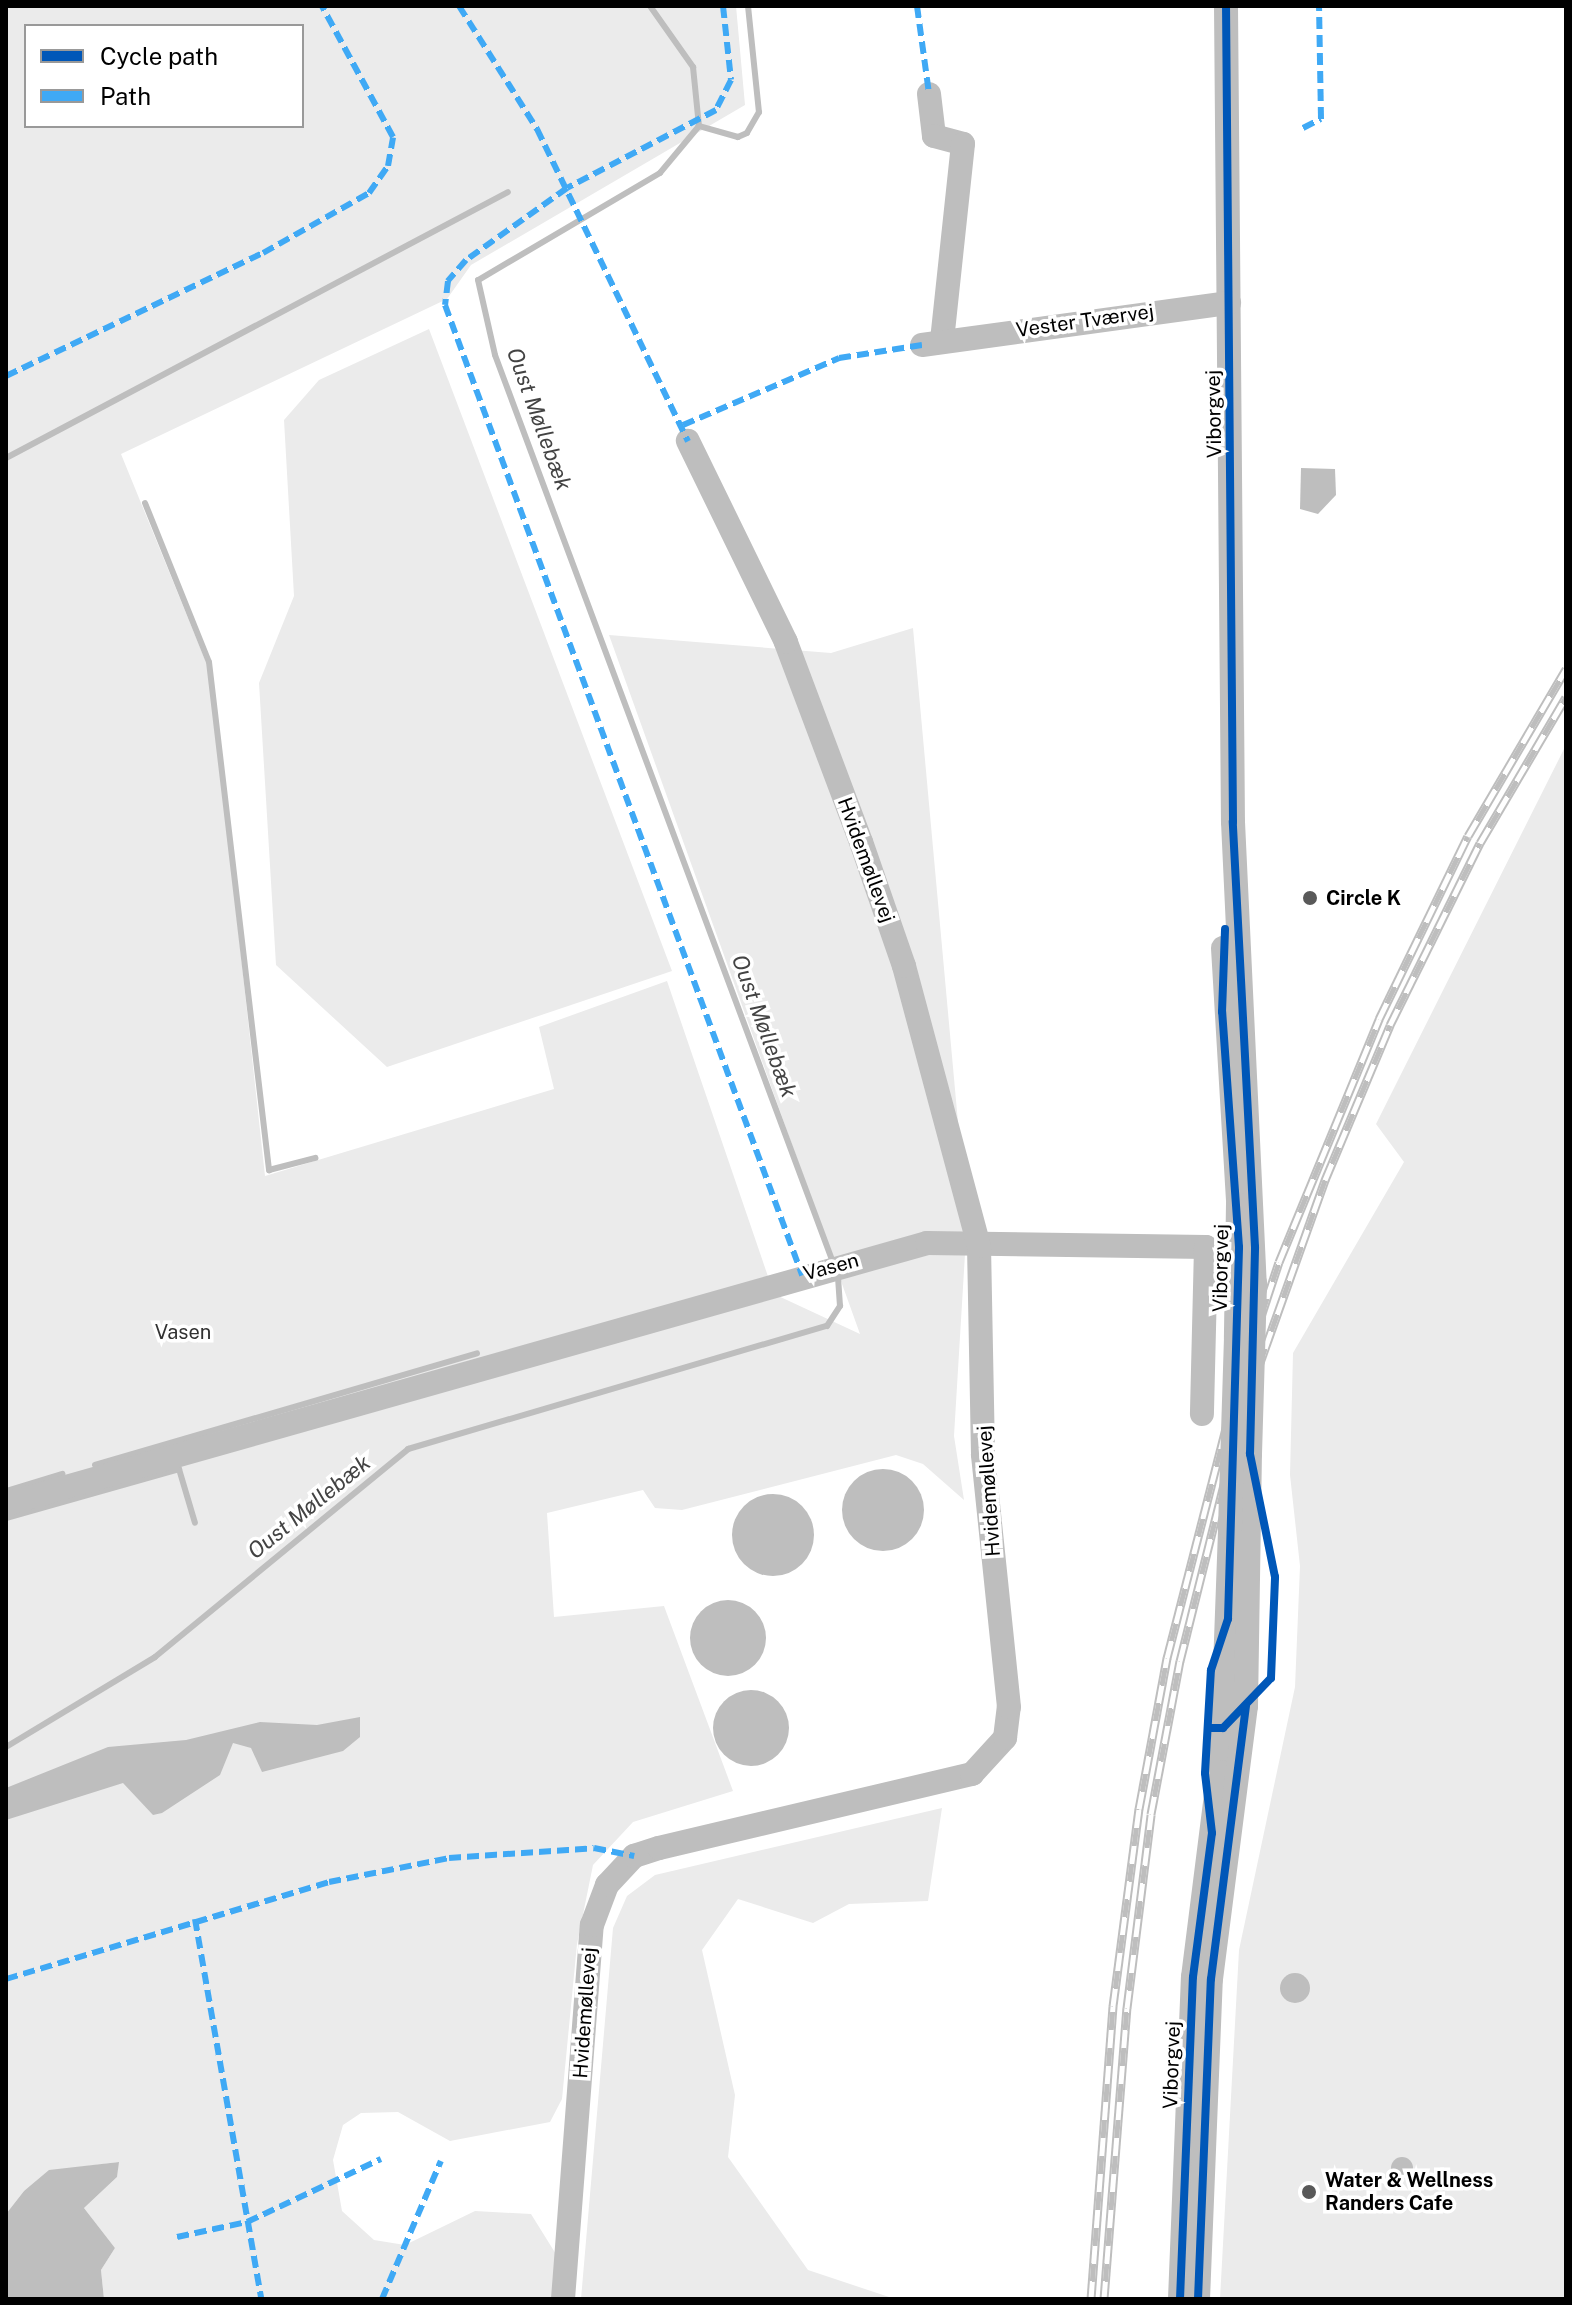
<!DOCTYPE html>
<html>
<head>
<meta charset="utf-8">
<style>
  body { margin:0 }
  #map { position:relative; width:1572px; height:2305px; overflow:hidden; background:#fff; font-family:"Public Sans",sans-serif }
  div>[style] { position:absolute }
  .green>* { inset:0; background:#ebebeb }
  .water>* { inset:0; background:#bebebe }
  .round { border-radius:50% }
  .stream>* { height:6px; margin:-3px; padding:0 3px; transform-origin:3px; border-radius:3px; background:#bebebe }
  .minor>* { height:24px; margin:-12px; padding:0 12px; transform-origin:12px; border-radius:12px; background:#bebebe }
  .rail>* { height:9px; margin-top:-4.5px; transform-origin:0; background:repeating-linear-gradient(90deg,#fff 0 18px,#bebebe 0 36px); box-sizing:border-box; border-block:2px solid #bebebe }
  .minor-bridge>* { height:24px; margin:-12px; padding:0 12px; transform-origin:12px; border-radius:12px; background:#bebebe }
  .quiet>* { height:6px; margin-top:-3px; transform-origin:0; background:repeating-linear-gradient(90deg,#3fa9f5 0 12px,transparent 0 18px) }
  .cycleway>* { height:8px; margin:-4px; padding:0 4px; transform-origin:4px; border-radius:4px; background:#0057b8 }
  .dots>* { width:22px; height:22px; translate:-50% -50%; box-sizing:border-box; border:4px solid #fff; border-radius:50% }
  span { translate:-50% -50%; white-space:nowrap; text-align:center; line-height:1.15; -webkit-text-stroke:7px #fff; paint-order:stroke }
  .street-label { font-size:20px; color:#000 }
  .poi-label { font-size:20px; color:#000; font-weight:700 }
  .left { translate:0 -50%; text-align:left }
  .park-label { font-size:20px; color:#323232 }
  .water-label { font-size:22px; color:#434343; font-style:italic }
  .frame { position:absolute; inset:0; border:8px solid #000; pointer-events:none }
  .legend { position:absolute; left:24px; top:24px; width:280px; height:104px; box-sizing:border-box; background:#fff; border:2px solid #999; margin:0; padding:10px 14px; list-style:none; font-size:24px; color:#000 }
  .legend li { display:flex; align-items:center; gap:16px; height:40px }
  .legend b { width:40px; border:2px solid #999 }
</style>
</head>
<body>
<div id="map">
  <div class="green">
    <i style="clip-path:polygon(evenodd,6px 6px,736px 6px,745px 105px,471px 265px,447px 299px,121px 454px,210px 672px,265px 1176px,554px 1089px,539px 1027px,667px 981px,774px 1294px,860px 1334px,609px 635px,831px 653px,913px 628px,967px 1221px,954px 1436px,964px 1500px,923px 1464px,896px 1455px,682px 1510px,655px 1508px,643px 1490px,547px 1513px,554px 1617px,664px 1606px,733px 1791px,633px 1822px,593px 1865px,577px 1944px,562px 2099px,550px 2122px,450px 2141px,398px 2112px,361px 2113px,343px 2125px,333px 2160px,342px 2211px,374px 2240px,405px 2245px,475px 2211px,531px 2214px,559px 2259px,556px 2299px,104px 2299px,101px 2270px,115px 2248px,84px 2208px,117px 2177px,118px 2162px,80px 2167px,24px 2191px,6px 2214px,6px 6px,26px 26px,302px 26px,302px 126px,26px 126px,26px 26px)"></i>
    <i style="clip-path:polygon(429px 329px,672px 971px,387px 1067px,276px 965px,259px 683px,294px 596px,284px 420px,319px 380px)"></i>
    <i style="clip-path:polygon(1566px 745px,1566px 2299px,1220px 2299px,1239px 1950px,1295px 1687px,1300px 1566px,1290px 1475px,1293px 1353px,1404px 1162px,1376px 1124px)"></i>
    <i style="clip-path:polygon(942px 1808px,928px 1901px,849px 1904px,813px 1923px,738px 1899px,702px 1950px,735px 2095px,728px 2157px,808px 2270px,895px 2299px,581px 2299px,613px 1928px,627px 1896px,655px 1875px)"></i>
  </div>
  <div class="water">
    <i style="clip-path:polygon(1301px 468px,1335px 469px,1336px 495px,1318px 514px,1300px 509px)"></i>
    <i class="round" style="left:842px;top:1469px;width:82px;height:82px"></i>
    <i class="round" style="left:732px;top:1494px;width:82px;height:82px"></i>
    <i class="round" style="left:690px;top:1600px;width:76px;height:76px"></i>
    <i class="round" style="left:713px;top:1690px;width:76px;height:76px"></i>
    <i style="clip-path:polygon(360px 1717px,360px 1737px,343px 1751px,262px 1772px,251px 1748px,233px 1743px,220px 1775px,162px 1813px,153px 1815px,123px 1783px,6px 1820px,6px 1788px,108px 1747px,186px 1740px,260px 1722px,317px 1725px)"></i>
    <i class="round" style="left:1280px;top:1973px;width:30px;height:30px"></i>
    <i class="round" style="left:1391px;top:2157px;width:22px;height:22px"></i>
    <i style="clip-path:polygon(119px 2162px,117px 2177px,84px 2208px,115px 2248px,101px 2270px,104px 2299px,6px 2299px,6px 2214px,24px 2191px,49px 2170px)"></i>
  </div>
  <div class="stream">
    <i style="left:650px;top:6px;width:75px;rotate:54.8deg"></i>
    <i style="left:693px;top:67px;width:59px;rotate:84.2deg"></i>
    <i style="left:748px;top:6px;width:107px;rotate:84.1deg"></i>
    <i style="left:759px;top:112px;width:24px;rotate:120deg"></i>
    <i style="left:747px;top:133px;width:10px;rotate:156deg"></i>
    <i style="left:738px;top:137px;width:41px;rotate:-164.2deg"></i>
    <i style="left:699px;top:126px;width:61px;rotate:129.7deg"></i>
    <i style="left:660px;top:173px;width:211px;rotate:149.5deg"></i>
    <i style="left:478px;top:280px;width:77px;rotate:77.2deg"></i>
    <i style="left:495px;top:355px;width:971px;rotate:69.57deg"></i>
    <i style="left:6px;top:458px;width:568px;rotate:-27.92deg"></i>
    <i style="left:145px;top:503px;width:171px;rotate:68.1deg"></i>
    <i style="left:209px;top:662px;width:512px;rotate:83.26deg"></i>
    <i style="left:269px;top:1170px;width:48px;rotate:-14.6deg"></i>
    <i style="left:95px;top:1465px;width:398px;rotate:-16.3deg"></i>
    <i style="left:6px;top:1491px;width:59px;rotate:-16.9deg"></i>
    <i style="left:6px;top:1518px;width:180px;rotate:-15.8deg"></i>
    <i style="left:179px;top:1469px;width:56px;rotate:73.5deg"></i>
    <i style="left:6px;top:1747px;width:174px;rotate:-31.1deg"></i>
    <i style="left:155px;top:1657px;width:328px;rotate:-39.4deg"></i>
    <i style="left:408px;top:1449px;width:437px;rotate:-16.4deg"></i>
    <i style="left:827px;top:1326px;width:24px;rotate:-57deg"></i>
    <i style="left:840px;top:1306px;width:30px;rotate:-94deg"></i>
  </div>
  <div class="minor">
    <i style="left:1226px;top:6px;width:816px;rotate:89.51deg"></i>
    <i style="left:1233px;top:822px;width:462px;rotate:87.3deg"></i>
    <i style="left:929px;top:94px;width:42px;rotate:83.2deg"></i>
    <i style="left:934px;top:136px;width:30px;rotate:15deg"></i>
    <i style="left:963px;top:144px;width:198px;rotate:96.1deg"></i>
    <i style="left:922px;top:345px;width:310px;rotate:-7.8deg"></i>
    <i style="left:1223px;top:948px;width:256px;rotate:86.6deg"></i>
    <i style="left:1238px;top:1204px;width:134px;rotate:90.9deg"></i>
    <i style="left:6px;top:1504px;width:957px;rotate:-15.82deg"></i>
    <i style="left:927px;top:1243px;width:279px;rotate:0.8deg"></i>
    <i style="left:1206px;top:1247px;width:167px;rotate:91.4deg"></i>
    <i style="left:563px;top:2299px;width:375px;rotate:-85.6deg"></i>
    <i style="left:592px;top:1925px;width:43px;rotate:-69.4deg"></i>
    <i style="left:607px;top:1885px;width:40px;rotate:-47deg"></i>
    <i style="left:634px;top:1856px;width:26px;rotate:-18deg"></i>
    <i style="left:659px;top:1848px;width:322px;rotate:-13.3deg"></i>
    <i style="left:972px;top:1774px;width:49px;rotate:-47.5deg"></i>
    <i style="left:1005px;top:1738px;width:31px;rotate:-83deg"></i>
    <i style="left:1009px;top:1707px;width:254px;rotate:-95.9deg"></i>
    <i style="left:983px;top:1454px;width:208px;rotate:-91.1deg"></i>
    <i style="left:979px;top:1246px;width:290px;rotate:-105deg"></i>
    <i style="left:904px;top:966px;width:131px;rotate:-109.1deg"></i>
    <i style="left:861px;top:842px;width:214px;rotate:-110.6deg"></i>
    <i style="left:786px;top:642px;width:224px;rotate:-116deg"></i>
    <i style="left:1180px;top:2299px;width:322px;rotate:-87.7deg"></i>
    <i style="left:1193px;top:1977px;width:230px;rotate:-82.8deg"></i>
    <i style="left:1222px;top:1749px;width:221px;rotate:-87.9deg"></i>
    <i style="left:1198px;top:2299px;width:320px;rotate:-87.7deg"></i>
    <i style="left:1211px;top:1979px;width:275px;rotate:-82.7deg"></i>
    <i style="left:1246px;top:1706px;width:252px;rotate:-89.1deg"></i>
  </div>
  <div class="rail">
    <i style="left:1091px;top:2299px;width:294px;rotate:-85.7deg"></i>
    <i style="left:1113px;top:2006px;width:199px;rotate:-82.5deg"></i>
    <i style="left:1139px;top:1809px;width:154px;rotate:-79.5deg"></i>
    <i style="left:1167px;top:1658px;width:265px;rotate:-75.6deg"></i>
    <i style="left:1233px;top:1401px;width:146px;rotate:-71.7deg"></i>
    <i style="left:1279px;top:1262px;width:263px;rotate:-67.6deg"></i>
    <i style="left:1379px;top:1019px;width:203px;rotate:-64.1deg"></i>
    <i style="left:1468px;top:836px;width:194px;rotate:-59.6deg"></i>
    <i style="left:1104px;top:2299px;width:292px;rotate:-85.5deg"></i>
    <i style="left:1127px;top:2008px;width:195px;rotate:-82.9deg"></i>
    <i style="left:1151px;top:1814px;width:156px;rotate:-79.3deg"></i>
    <i style="left:1180px;top:1661px;width:252px;rotate:-76deg"></i>
    <i style="left:1241px;top:1416px;width:251px;rotate:-70.4deg"></i>
    <i style="left:1325px;top:1180px;width:168px;rotate:-67.2deg"></i>
    <i style="left:1390px;top:1025px;width:203px;rotate:-63.7deg"></i>
    <i style="left:1480px;top:843px;width:169px;rotate:-59.5deg"></i>
  </div>
  <div class="minor-bridge">
    <i style="left:1250px;top:1454px;width:171px;rotate:-88.3deg"></i>
    <i style="left:1230px;top:1528px;width:190px;rotate:-88.2deg"></i>
  </div>
  <div class="quiet">
    <i style="left:459px;top:6px;width:146px;rotate:57.6deg"></i>
    <i style="left:537px;top:129px;width:347px;rotate:64.2deg"></i>
    <i style="left:723px;top:6px;width:74px;rotate:83.8deg"></i>
    <i style="left:731px;top:80px;width:34px;rotate:117deg"></i>
    <i style="left:716px;top:110px;width:168px;rotate:152.4deg"></i>
    <i style="left:567px;top:188px;width:124px;rotate:144.5deg"></i>
    <i style="left:466px;top:260px;width:28px;rotate:131deg"></i>
    <i style="left:448px;top:281px;width:24px;rotate:97deg"></i>
    <i style="left:445px;top:305px;width:1034px;rotate:69.79deg"></i>
    <i style="left:917px;top:6px;width:89px;rotate:82.2deg"></i>
    <i style="left:1303px;top:128px;width:20px;rotate:-27deg"></i>
    <i style="left:1321px;top:119px;width:113px;rotate:-91deg"></i>
    <i style="left:6px;top:376px;width:285px;rotate:-25.6deg"></i>
    <i style="left:263px;top:253px;width:122px;rotate:-29.5deg"></i>
    <i style="left:369px;top:193px;width:33px;rotate:-55deg"></i>
    <i style="left:388px;top:166px;width:29px;rotate:-80deg"></i>
    <i style="left:393px;top:137px;width:149px;rotate:-118.5deg"></i>
    <i style="left:683px;top:425px;width:170px;rotate:-23.2deg"></i>
    <i style="left:839px;top:358px;width:84px;rotate:-8.9deg"></i>
    <i style="left:195px;top:1919px;width:386px;rotate:80.1deg"></i>
    <i style="left:6px;top:1979px;width:337px;rotate:-16.7deg"></i>
    <i style="left:329px;top:1882px;width:122px;rotate:-11.3deg"></i>
    <i style="left:449px;top:1858px;width:145px;rotate:-3.9deg"></i>
    <i style="left:594px;top:1848px;width:41px;rotate:11.3deg"></i>
    <i style="left:177px;top:2237px;width:72px;rotate:-12.1deg"></i>
    <i style="left:247px;top:2222px;width:148px;rotate:-25.2deg"></i>
    <i style="left:382px;top:2299px;width:150px;rotate:-66.9deg"></i>
  </div>
  <div class="cycleway">
    <i style="left:1208px;top:1728px;width:15px"></i>
    <i style="left:1223px;top:1728px;width:69px;rotate:-46.2deg"></i>
    <i style="left:1271px;top:1678px;width:101px;rotate:-87.7deg"></i>
    <i style="left:1275px;top:1577px;width:126px;rotate:-101.5deg"></i>
    <i style="left:1250px;top:1454px;width:207px;rotate:-88.6deg"></i>
    <i style="left:1255px;top:1247px;width:426px;rotate:-93deg"></i>
    <i style="left:1233px;top:822px;width:816px;rotate:-90.49deg"></i>
    <i style="left:1180px;top:2299px;width:322px;rotate:-87.7deg"></i>
    <i style="left:1193px;top:1977px;width:145px;rotate:-82.5deg"></i>
    <i style="left:1212px;top:1833px;width:60px;rotate:-96.7deg"></i>
    <i style="left:1205px;top:1773px;width:103px;rotate:-86.7deg"></i>
    <i style="left:1211px;top:1670px;width:54px;rotate:-71.6deg"></i>
    <i style="left:1228px;top:1619px;width:372px;rotate:-88.3deg"></i>
    <i style="left:1239px;top:1247px;width:236px;rotate:-94.1deg"></i>
    <i style="left:1222px;top:1012px;width:83px;rotate:-87.9deg"></i>
    <i style="left:1198px;top:2299px;width:320px;rotate:-87.7deg"></i>
    <i style="left:1211px;top:1979px;width:275px;rotate:-82.7deg"></i>
  </div>
  <div class="dots">
    <i style="left:1310px;top:898px;background:#595959"></i>
    <i style="left:1309px;top:2192px;background:#595959"></i>
  </div>
  <div class="street-label">
    <span style="left:1085px;top:321px;rotate:-8deg">Vester Tværvej</span>
    <span style="left:1214px;top:414px;rotate:-91deg">Viborgvej</span>
    <span style="left:866px;top:860px;rotate:70deg">Hvidemøllevej</span>
    <span style="left:831px;top:1267px;rotate:-15deg">Vasen</span>
    <span style="left:1221px;top:1268px;rotate:-89deg">Viborgvej</span>
    <span style="left:989px;top:1491px;rotate:-94deg">Hvidemøllevej</span>
    <span style="left:585px;top:2013px;rotate:-86deg">Hvidemøllevej</span>
    <span style="left:1172px;top:2065px;rotate:-88deg">Viborgvej</span>
  </div>
  <div class="poi-label">
    <span class="left" style="left:1326px;top:898px">Circle K</span>
    <span class="left" style="left:1325px;top:2192px">Water &amp; Wellness<br>Randers Cafe</span>
  </div>
  <div class="park-label">
    <span style="left:183px;top:1332px">Vasen</span>
  </div>
  <div class="water-label">
    <span style="left:539px;top:419px;rotate:70deg">Oust Møllebæk</span>
    <span style="left:764px;top:1026px;rotate:70deg">Oust Møllebæk</span>
    <span style="left:309px;top:1507px;rotate:-39deg">Oust Møllebæk</span>
  </div>
  <div class="frame"></div>
  <ul class="legend">
  <li><b style="height:10px;background:#0057b8"></b>Cycle path</li>
  <li><b style="height:10px;background:#3fa9f5"></b>Path</li>
  </ul>
</div>
</body>
</html>
